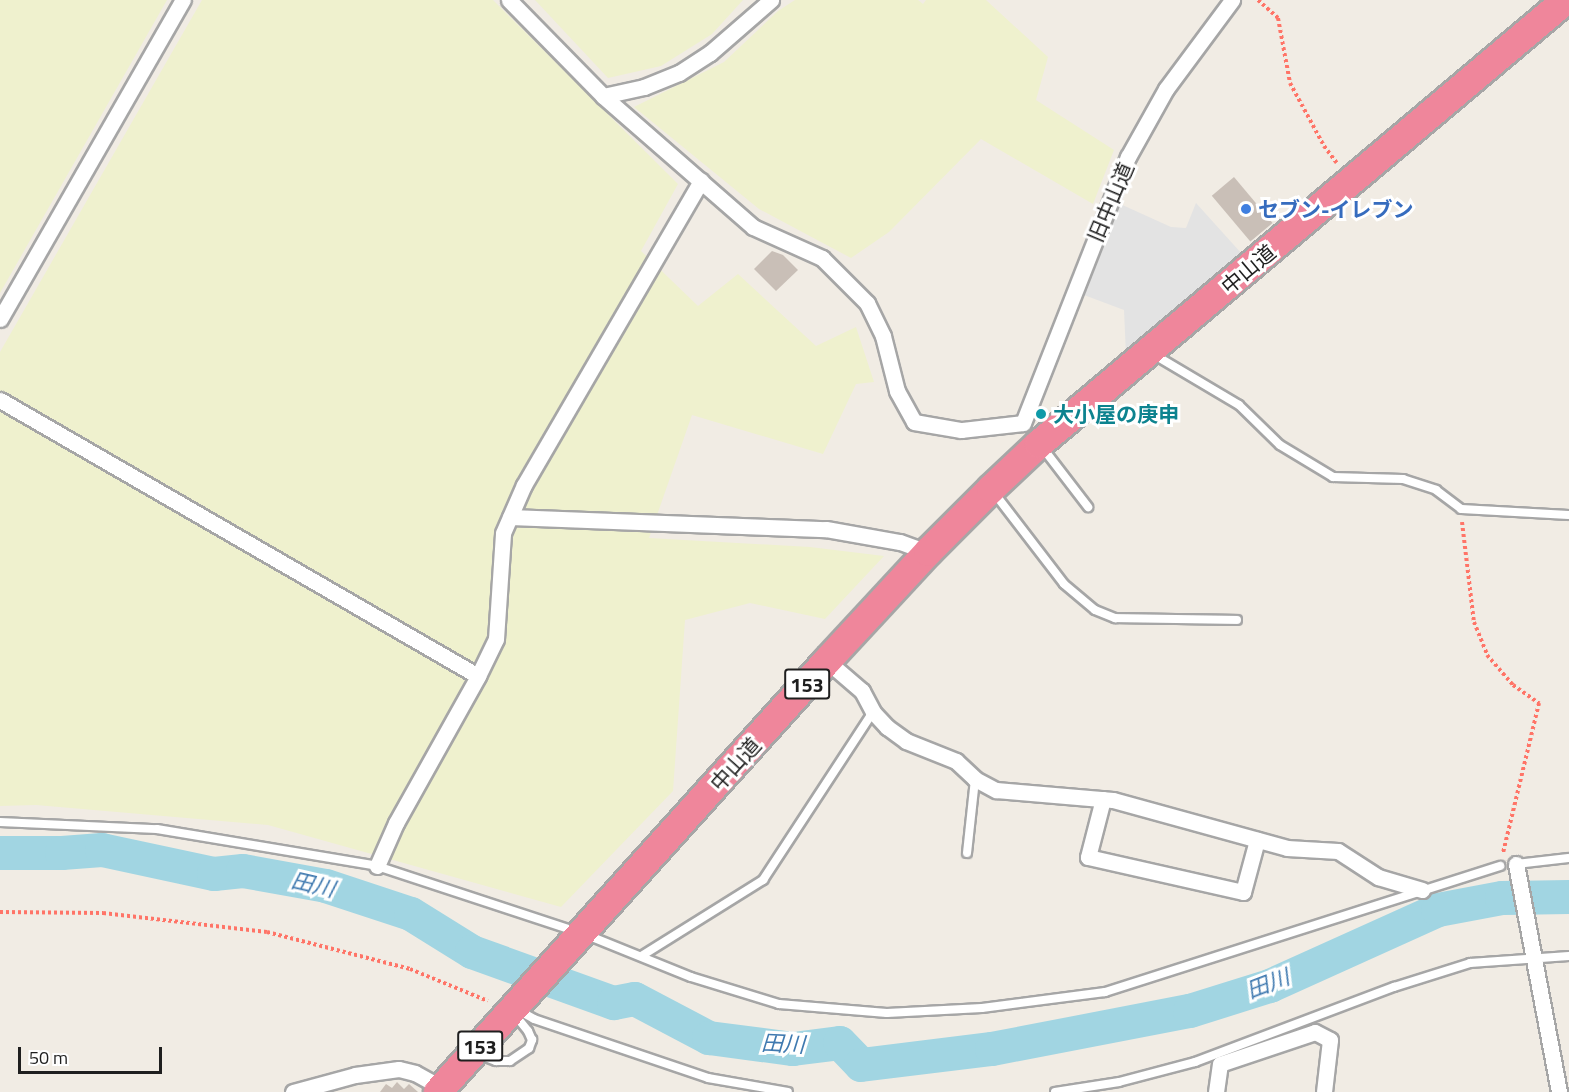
<!DOCTYPE html>
<html>
<head>
<meta charset="utf-8">
<style>
  body { margin:0 }
  #map { position:relative; width:1569px; height:1092px; overflow:hidden; background:#f1ece4; font-family:"Titillium Web","Noto Sans JP",sans-serif }
  div>[style] { position:absolute }
  .farmland>* { inset:0; background:#eff1ce }
  .parking>* { inset:0; background:#e3e3e3 }
  .river>* { height:34px; margin:-17px; padding:0 17px; transform-origin:17px; border-radius:17px; background:#a1d5e2 }
  .building>* { inset:0; background:#c9bfb7; transform-origin:0 0 }
  .path>* { height:4px; margin-top:-2px; transform-origin:0; background:repeating-linear-gradient(90deg,#ff7467 0 3px,transparent 0 6px) }
  .roads { filter:drop-shadow(2px 0 #a6a6a6) drop-shadow(-2px 0 #a6a6a6) drop-shadow(0 2px #a6a6a6) drop-shadow(0 -2px #a6a6a6) }
  .lane>* { height:8px; margin:-4px; padding:0 4px; transform-origin:4px; border-radius:4px; background:#fff }
  .street>* { height:15px; margin:-7.5px; padding:0 7.5px; transform-origin:7.5px; border-radius:7.5px; background:#fff }
  .highway>* { height:28px; margin:-14px; padding:0 14px; transform-origin:14px; border-radius:14px; background:#ef869b }
  .dots>* { width:16px; height:16px; translate:-50% -50%; box-sizing:border-box; border:3px solid #fff; border-radius:50% }
  span { translate:-50% -50%; white-space:nowrap; text-align:center; line-height:1.15; -webkit-text-stroke:6px #fff; paint-order:stroke }
  .shield-label span { padding:2px 4px; background:#fff; border:2px solid; border-radius:4px; -webkit-text-stroke-width:0 }
  .shield-label { font-size:20px; color:#1f1f1f; font-weight:700 }
  .street-label { font-size:21px; color:#1f1f1f }
  .shop-label { font-size:21px; color:#366cbe; font-weight:700 }
  .left { translate:0 -50%; text-align:left }
  .culture-label { font-size:21px; color:#0d838f; font-weight:700 }
  .water-label { font-size:22px; color:#407ab0; font-style:italic }
  .scale { position:absolute; left:18px; top:1047px; width:144px; height:27px; box-sizing:border-box; border:3px solid #1f1f1f; border-top:0; padding-left:8px; font-size:18px; line-height:21px; white-space:nowrap; color:#1f1f1f; -webkit-text-stroke:4px #fff; paint-order:stroke }
</style>
</head>
<body>
<div id="map">
  <div class="farmland">
    <i style="clip-path:polygon(0 0,167px 0,0 293px)"></i>
    <i style="clip-path:polygon(202px 0,493px 0,678px 184px,641px 251px,698px 306px,738px 274px,816px 346px,856px 327px,874px 382px,856px 384px,823px 454px,692px 415px,649px 538px,810px 547px,884px 556px,825px 619px,750px 603px,685px 620px,673px 791px,561px 907px,268px 825px,36px 805px,0 806px,0 352px)"></i>
    <i style="clip-path:polygon(535px 0,743px 0,712px 34px,661px 66px,608px 78px)"></i>
    <i style="clip-path:polygon(795px 0,918px 0,923px 4px,926px 0,986px 0,1048px 57px,1036px 100px,1114px 150px,1093px 204px,981px 139px,889px 232px,851px 258px,759px 209px,634px 107px,724px 62px,778px 11px)"></i>
  </div>
  <div class="parking">
    <i style="clip-path:polygon(1118px 203px,1171px 227px,1186px 228px,1196px 203px,1242px 254px,1126px 355px,1124px 310px,1084px 295px)"></i>
  </div>
  <div class="river">
    <i style="left:0;top:853px;width:62px"></i>
    <i style="left:62px;top:853px;width:40px;rotate:-4.3deg"></i>
    <i style="left:102px;top:850px;width:115px;rotate:12.1deg"></i>
    <i style="left:214px;top:874px;width:29px;rotate:-6deg"></i>
    <i style="left:243px;top:871px;width:84px;rotate:10.2deg"></i>
    <i style="left:326px;top:886px;width:89px;rotate:18.2deg"></i>
    <i style="left:411px;top:914px;width:72px;rotate:31.9deg"></i>
    <i style="left:472px;top:952px;width:151px;rotate:19.8deg"></i>
    <i style="left:614px;top:1003px;width:21px;rotate:-11deg"></i>
    <i style="left:635px;top:999px;width:84px;rotate:27.8deg"></i>
    <i style="left:709px;top:1038px;width:85px;rotate:7.5deg"></i>
    <i style="left:793px;top:1049px;width:47px;rotate:-7.3deg"></i>
    <i style="left:840px;top:1043px;width:30px;rotate:46deg"></i>
    <i style="left:861px;top:1065px;width:132px;rotate:-7deg"></i>
    <i style="left:992px;top:1049px;width:202px;rotate:-10.9deg"></i>
    <i style="left:1190px;top:1011px;width:84px;rotate:-17.4deg"></i>
    <i style="left:1270px;top:986px;width:184px;rotate:-24.3deg"></i>
    <i style="left:1438px;top:910px;width:65px;rotate:-10.6deg"></i>
    <i style="left:1502px;top:898px;width:67px;rotate:-0.9deg"></i>
  </div>
  <div class="building">
    <i style="left:1234px;top:177px;width:60px;height:29px;rotate:50deg"></i>
    <i style="clip-path:polygon(772px 251px,783px 255px,798px 270px,776px 291px,754px 269px)"></i>
    <i style="clip-path:polygon(397px 1082px,404px 1089px,409px 1084px,418px 1092px,380px 1092px,386px 1084px,392px 1088px)"></i>
  </div>
  <div class="path">
    <i style="left:1258px;top:0;width:27px;rotate:42deg"></i>
    <i style="left:1278px;top:18px;width:66px;rotate:79.5deg"></i>
    <i style="left:1290px;top:83px;width:72px;rotate:61.6deg"></i>
    <i style="left:1324px;top:146px;width:21px;rotate:53deg"></i>
    <i style="left:1462px;top:522px;width:101px;rotate:83.2deg"></i>
    <i style="left:1474px;top:622px;width:35px;rotate:68deg"></i>
    <i style="left:1487px;top:655px;width:40px;rotate:49deg"></i>
    <i style="left:1513px;top:685px;width:32px;rotate:35deg"></i>
    <i style="left:1539px;top:703px;width:154px;rotate:103.5deg"></i>
    <i style="left:0;top:912px;width:103px;rotate:0.6deg"></i>
    <i style="left:103px;top:913px;width:165px;rotate:6.6deg"></i>
    <i style="left:267px;top:932px;width:148px;rotate:14.5deg"></i>
    <i style="left:410px;top:969px;width:84px;rotate:22.3deg"></i>
  </div>
  <div class="roads">
    <div class="lane">
      <i style="left:1153px;top:354px;width:100px;rotate:30.7deg"></i>
      <i style="left:1239px;top:405px;width:57px;rotate:44.3deg"></i>
      <i style="left:1280px;top:445px;width:62px;rotate:31.1deg"></i>
      <i style="left:1333px;top:477px;width:70px;rotate:1.6deg"></i>
      <i style="left:1403px;top:479px;width:35px;rotate:18deg"></i>
      <i style="left:1436px;top:490px;width:31px;rotate:37deg"></i>
      <i style="left:1461px;top:509px;width:108px;rotate:3.2deg"></i>
      <i style="left:1042px;top:447px;width:76px;rotate:52.5deg"></i>
      <i style="left:995px;top:494px;width:113px;rotate:52.5deg"></i>
      <i style="left:1064px;top:584px;width:40px;rotate:40deg"></i>
      <i style="left:1095px;top:610px;width:22px;rotate:22deg"></i>
      <i style="left:1115px;top:618px;width:122px;rotate:0.9deg"></i>
      <i style="left:0;top:822px;width:157px;rotate:2.6deg"></i>
      <i style="left:157px;top:829px;width:223px;rotate:9.5deg"></i>
      <i style="left:377px;top:866px;width:208px;rotate:18.2deg"></i>
      <i style="left:967px;top:853px;width:74px;rotate:-83.8deg"></i>
      <i style="left:1516px;top:864px;width:53px;rotate:-6.5deg"></i>
      <i style="left:587px;top:935px;width:112px;rotate:22deg"></i>
      <i style="left:691px;top:977px;width:92px;rotate:17.1deg"></i>
      <i style="left:779px;top:1004px;width:108px;rotate:4.8deg"></i>
      <i style="left:887px;top:1013px;width:95px;rotate:-3deg"></i>
      <i style="left:982px;top:1008px;width:124px;rotate:-7.4deg"></i>
      <i style="left:1105px;top:992px;width:415px;rotate:-17.7deg"></i>
      <i style="left:643px;top:955px;width:142px;rotate:-32deg"></i>
      <i style="left:763px;top:880px;width:201px;rotate:-56.8deg"></i>
      <i style="left:518px;top:1010px;width:18px;rotate:29deg"></i>
      <i style="left:534px;top:1019px;width:184px;rotate:18.7deg"></i>
      <i style="left:708px;top:1078px;width:81px;rotate:9.9deg"></i>
      <i style="left:480px;top:1055px;width:17px;rotate:21deg"></i>
      <i style="left:496px;top:1061px;width:14px"></i>
      <i style="left:510px;top:1061px;width:23px;rotate:-34deg"></i>
      <i style="left:529px;top:1048px;width:9px;rotate:-69deg"></i>
      <i style="left:532px;top:1040px;width:10px;rotate:-114deg"></i>
      <i style="left:528px;top:1031px;width:21px;rotate:-129deg"></i>
      <i style="left:1055px;top:1092px;width:65px;rotate:-8.9deg"></i>
      <i style="left:1119px;top:1082px;width:79px;rotate:-14.7deg"></i>
      <i style="left:1195px;top:1062px;width:213px;rotate:-20.7deg"></i>
      <i style="left:1394px;top:987px;width:80px;rotate:-17.5deg"></i>
      <i style="left:1470px;top:963px;width:99px;rotate:-4deg"></i>
    </div>
    <div class="street">
      <i style="left:509px;top:0;width:134px;rotate:45.6deg"></i>
      <i style="left:603px;top:96px;width:199px;rotate:41.1deg"></i>
      <i style="left:753px;top:227px;width:76px;rotate:24.2deg"></i>
      <i style="left:822px;top:258px;width:64px;rotate:45deg"></i>
      <i style="left:867px;top:303px;width:37px;rotate:64deg"></i>
      <i style="left:883px;top:336px;width:57px;rotate:75.7deg"></i>
      <i style="left:897px;top:391px;width:35px;rotate:61deg"></i>
      <i style="left:914px;top:422px;width:48px;rotate:9.7deg"></i>
      <i style="left:961px;top:430px;width:62px;rotate:-6.4deg"></i>
      <i style="left:603px;top:96px;width:42px;rotate:-12.4deg"></i>
      <i style="left:644px;top:87px;width:38px;rotate:-22deg"></i>
      <i style="left:679px;top:73px;width:37px;rotate:-33deg"></i>
      <i style="left:710px;top:53px;width:81px;rotate:-41deg"></i>
      <i style="left:0;top:319px;width:368px;rotate:-60.2deg"></i>
      <i style="left:0;top:400px;width:552px;rotate:30deg"></i>
      <i style="left:1023px;top:423px;width:286px;rotate:-68.5deg"></i>
      <i style="left:1128px;top:157px;width:78px;rotate:-60.8deg"></i>
      <i style="left:1166px;top:89px;width:111px;rotate:-53.4deg"></i>
      <i style="left:510px;top:517px;width:316px;rotate:2.2deg"></i>
      <i style="left:826px;top:529px;width:75px;rotate:10deg"></i>
      <i style="left:900px;top:542px;width:30px;rotate:20deg"></i>
      <i style="left:827px;top:661px;width:46px;rotate:40.6deg"></i>
      <i style="left:862px;top:691px;width:24px;rotate:62deg"></i>
      <i style="left:873px;top:712px;width:21px;rotate:47deg"></i>
      <i style="left:887px;top:727px;width:24px;rotate:36deg"></i>
      <i style="left:906px;top:741px;width:54px;rotate:21.8deg"></i>
      <i style="left:956px;top:761px;width:26px;rotate:43deg"></i>
      <i style="left:975px;top:779px;width:24px;rotate:28deg"></i>
      <i style="left:996px;top:790px;width:117px;rotate:4.9deg"></i>
      <i style="left:1113px;top:800px;width:180px;rotate:15.4deg"></i>
      <i style="left:1287px;top:848px;width:51px;rotate:3.4deg"></i>
      <i style="left:1338px;top:851px;width:48px;rotate:33deg"></i>
      <i style="left:1378px;top:877px;width:46px;rotate:16.5deg"></i>
      <i style="left:1103px;top:799px;width:60px;rotate:104.5deg"></i>
      <i style="left:1088px;top:857px;width:159px;rotate:12.7deg"></i>
      <i style="left:1243px;top:892px;width:54px;rotate:-74.9deg"></i>
      <i style="left:1516px;top:864px;width:232px;rotate:79.3deg"></i>
      <i style="left:377px;top:866px;width:47px;rotate:-66.2deg"></i>
      <i style="left:396px;top:823px;width:168px;rotate:-60.8deg"></i>
      <i style="left:478px;top:676px;width:41px;rotate:-64.1deg"></i>
      <i style="left:496px;top:639px;width:106px;rotate:-86.2deg"></i>
      <i style="left:503px;top:533px;width:52px;rotate:-66.4deg"></i>
      <i style="left:524px;top:485px;width:352px;rotate:-59.8deg"></i>
      <i style="left:293px;top:1092px;width:64px;rotate:-15.3deg"></i>
      <i style="left:355px;top:1075px;width:44px;rotate:-7.8deg"></i>
      <i style="left:399px;top:1069px;width:16px;rotate:14deg"></i>
      <i style="left:415px;top:1073px;width:31px;rotate:29deg"></i>
      <i style="left:1216px;top:1092px;width:28px;rotate:-82deg"></i>
      <i style="left:1220px;top:1064px;width:100px;rotate:-18.6deg"></i>
      <i style="left:1315px;top:1032px;width:17px;rotate:28deg"></i>
      <i style="left:1330px;top:1040px;width:52px;rotate:96.6deg"></i>
    </div>
    <div class="highway">
      <i style="left:438px;top:1092px;width:581px;rotate:-47.93deg"></i>
      <i style="left:827px;top:661px;width:149px;rotate:-47.2deg"></i>
      <i style="left:928px;top:552px;width:89px;rotate:-45deg"></i>
      <i style="left:991px;top:489px;width:66px;rotate:-43.2deg"></i>
      <i style="left:1039px;top:444px;width:689px;rotate:-40.11deg"></i>
    </div>
  </div>
  <div class="dots">
    <i style="left:1246px;top:209px;background:#3f7fe0"></i>
    <i style="left:1041px;top:414px;background:#0f9aa8"></i>
  </div>
  <div class="shield-label">
    <span style="left:807px;top:684px">153</span>
    <span style="left:480px;top:1046px">153</span>
  </div>
  <div class="street-label">
    <span style="left:1110px;top:202px;rotate:-67deg">旧中山道</span>
    <span style="left:1248px;top:269px;rotate:-40deg">中山道</span>
    <span style="left:735px;top:764px;rotate:-48deg">中山道</span>
  </div>
  <div class="shop-label">
    <span class="left" style="left:1258px;top:209px">セブン-イレブン</span>
  </div>
  <div class="culture-label">
    <span class="left" style="left:1053px;top:414px">大小屋の庚申</span>
  </div>
  <div class="water-label">
    <span style="left:313px;top:885px;rotate:13deg">田川</span>
    <span style="left:1268px;top:984px;rotate:-21deg">田川</span>
    <span style="left:783px;top:1044px;rotate:3deg">田川</span>
  </div>
  <div class="scale">50 m</div>
</div>
</body>
</html>
